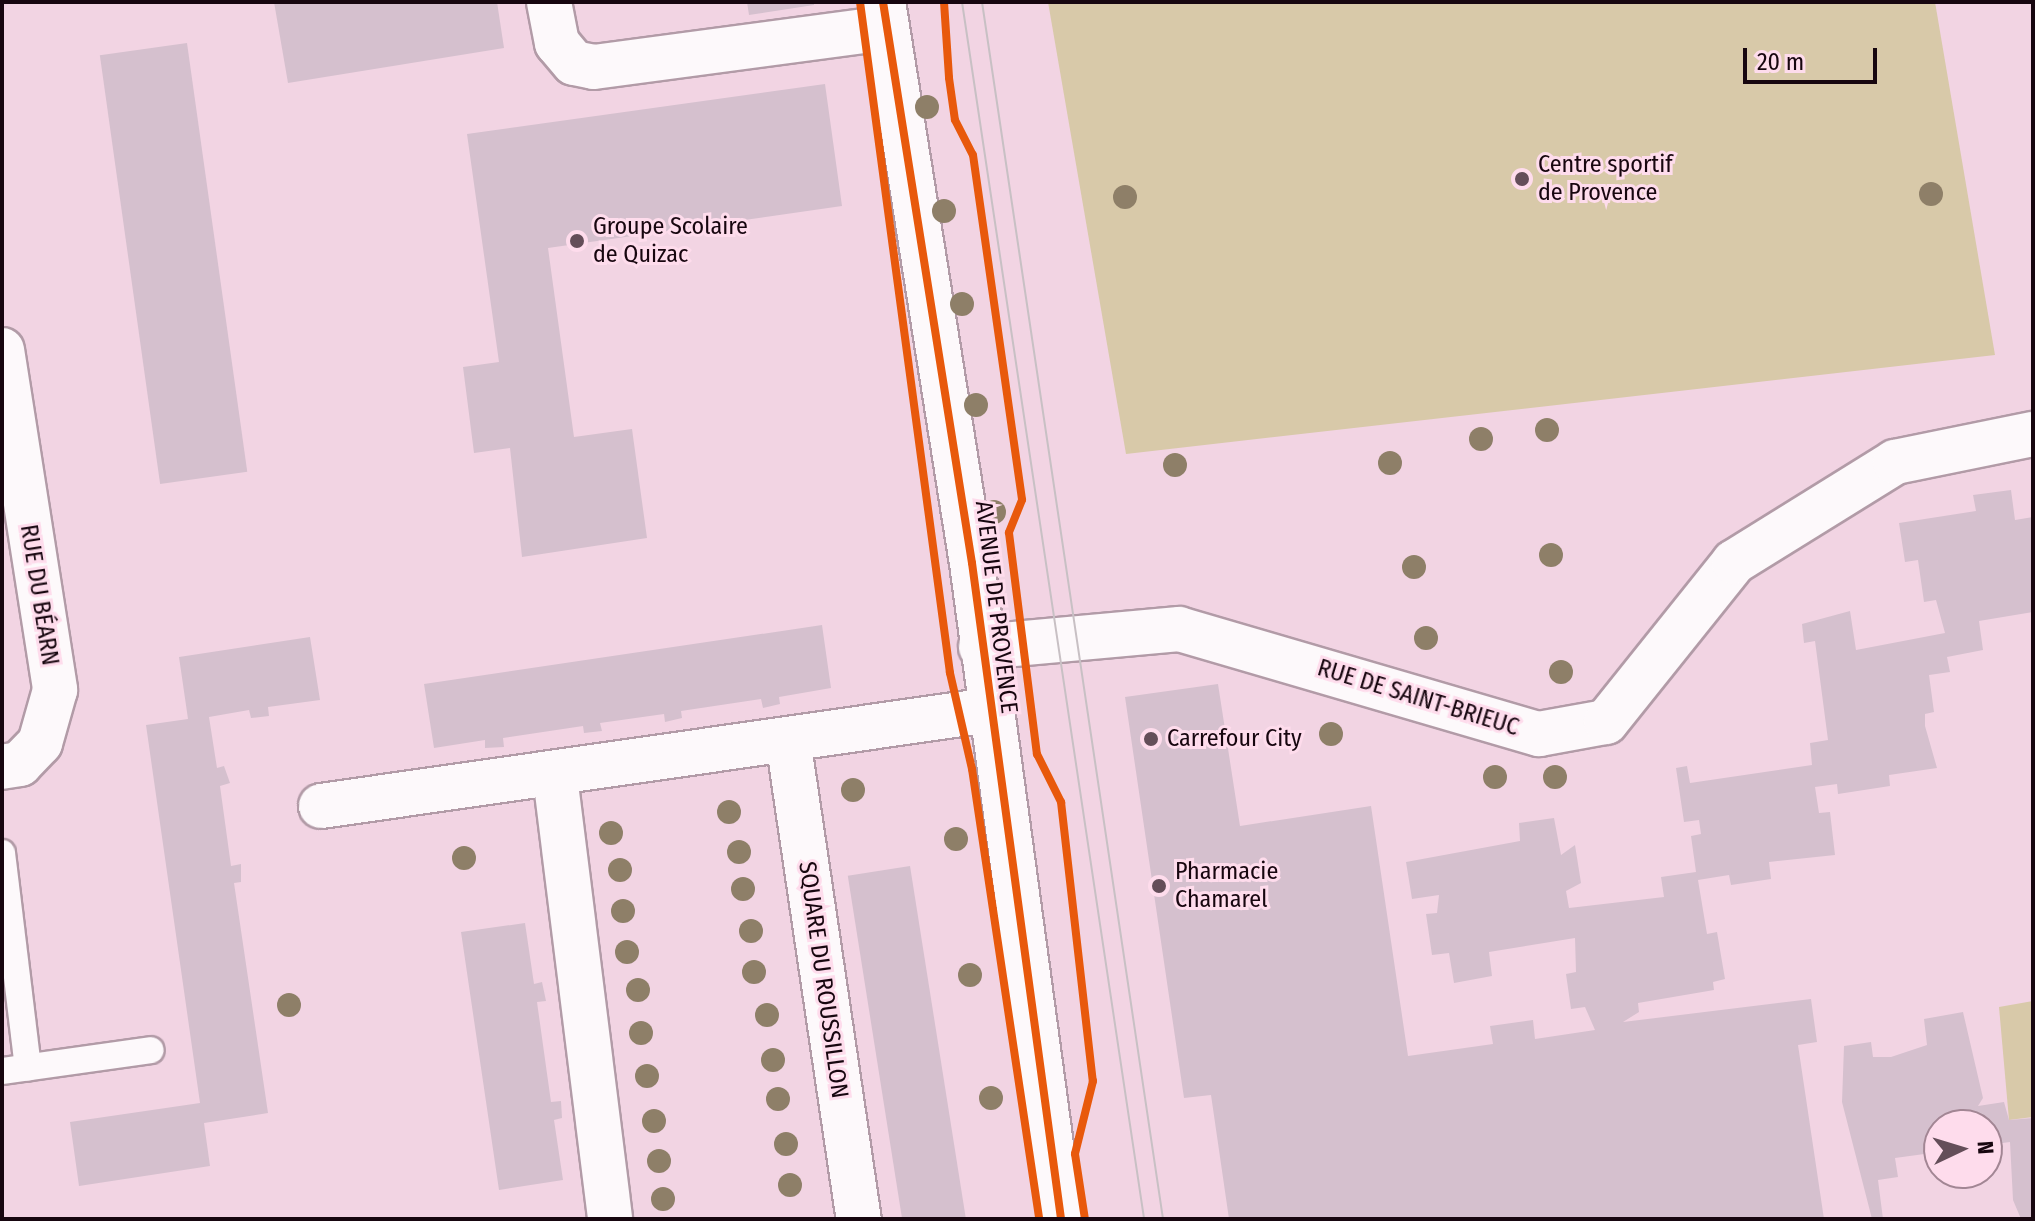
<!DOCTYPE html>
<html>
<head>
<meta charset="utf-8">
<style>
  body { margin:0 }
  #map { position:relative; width:2035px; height:1221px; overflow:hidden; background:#f2d4e3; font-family:"Fira Sans Condensed",sans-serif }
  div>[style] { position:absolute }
  .green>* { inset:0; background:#d8c9a9 }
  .building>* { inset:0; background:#d5c0ce; transform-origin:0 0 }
  .roads { filter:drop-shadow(2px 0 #b29ba7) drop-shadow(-2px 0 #b29ba7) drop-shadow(0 2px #b29ba7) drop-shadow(0 -2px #b29ba7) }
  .service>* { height:26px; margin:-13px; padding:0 13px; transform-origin:13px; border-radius:13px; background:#fdf9fb }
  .minor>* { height:44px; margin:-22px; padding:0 22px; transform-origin:22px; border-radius:22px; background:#fdf9fb }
  .tertiary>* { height:44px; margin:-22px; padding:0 22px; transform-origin:22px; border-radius:22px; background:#fdf9fb }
  .tram>* { height:2px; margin:-1px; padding:0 1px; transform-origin:1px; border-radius:1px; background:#c8c0c4 }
  .cycleway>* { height:8px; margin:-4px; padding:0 4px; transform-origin:4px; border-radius:4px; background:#e8590c }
  .trees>* { width:24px; height:24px; margin:-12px; border-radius:50%; background:#8e7f68 }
  .dots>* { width:22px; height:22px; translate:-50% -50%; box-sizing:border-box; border:4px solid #fedcec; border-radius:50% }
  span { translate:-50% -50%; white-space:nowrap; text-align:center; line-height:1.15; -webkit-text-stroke:6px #fedcec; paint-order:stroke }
  .poi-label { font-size:24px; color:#17060f }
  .left { translate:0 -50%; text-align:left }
  .street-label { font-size:24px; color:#17060f }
  .frame { position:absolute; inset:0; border:4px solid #17060f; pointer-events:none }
  .north { position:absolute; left:1923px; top:1109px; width:80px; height:80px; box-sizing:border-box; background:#fedcec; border:2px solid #a28694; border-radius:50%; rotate:86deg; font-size:22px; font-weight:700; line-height:32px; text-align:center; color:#17060f }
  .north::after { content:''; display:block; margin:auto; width:28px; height:36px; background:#644e59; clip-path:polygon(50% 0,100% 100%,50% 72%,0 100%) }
  .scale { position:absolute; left:1743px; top:48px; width:134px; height:36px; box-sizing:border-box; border:4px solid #17060f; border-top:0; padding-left:10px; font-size:24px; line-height:28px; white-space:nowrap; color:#17060f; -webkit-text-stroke:6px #fedcec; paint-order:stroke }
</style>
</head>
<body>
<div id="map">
  <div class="green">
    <i style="clip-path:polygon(1048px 2px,1935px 2px,1995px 355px,1126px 454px)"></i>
    <i style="clip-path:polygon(2033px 1001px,2033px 1117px,2009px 1120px,1999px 1007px)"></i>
  </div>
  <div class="building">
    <i style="clip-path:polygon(274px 2px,497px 2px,504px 48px,288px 83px)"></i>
    <i style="clip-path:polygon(747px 2px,814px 2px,814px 5px,749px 15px)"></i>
    <i style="left:187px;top:43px;width:433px;height:88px;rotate:82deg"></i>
    <i style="clip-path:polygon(825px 84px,842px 206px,548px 248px,574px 437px,632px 429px,647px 538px,522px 557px,510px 448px,474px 453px,463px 367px,499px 362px,467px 134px)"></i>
    <i style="clip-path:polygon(2011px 490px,2015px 520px,2033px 517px,2033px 612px,1979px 621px,1983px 650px,1947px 657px,1950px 672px,1929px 675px,1934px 712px,1925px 714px,1925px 726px,1937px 768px,1889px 775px,1890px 786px,1838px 794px,1837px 784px,1815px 787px,1819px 813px,1830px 812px,1835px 855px,1769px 862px,1771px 879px,1731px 885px,1729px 875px,1698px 880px,1707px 934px,1717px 932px,1725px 979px,1713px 982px,1714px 990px,1638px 1003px,1639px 1012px,1623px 1022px,1811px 999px,1817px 1042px,1798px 1045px,1824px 1219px,1229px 1219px,1211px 1095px,1184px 1098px,1125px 697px,1218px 684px,1240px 826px,1371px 806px,1408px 1056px,1493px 1044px,1490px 1026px,1533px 1020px,1535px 1039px,1595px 1030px,1585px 1007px,1571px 1009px,1566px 974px,1576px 972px,1575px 938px,1489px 952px,1492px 976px,1454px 983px,1449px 953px,1432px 955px,1426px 914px,1437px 913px,1439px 895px,1412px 899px,1406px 862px,1520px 841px,1519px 823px,1554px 818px,1561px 855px,1575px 845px,1581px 883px,1566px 891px,1569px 908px,1664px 897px,1661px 877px,1696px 872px,1691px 836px,1701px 834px,1699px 820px,1684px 822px,1676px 768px,1687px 766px,1690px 783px,1812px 765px,1810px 743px,1828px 740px,1815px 641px,1804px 643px,1802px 624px,1850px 611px,1856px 650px,1945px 633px,1936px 600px,1924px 602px,1918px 560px,1905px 562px,1899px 523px,1976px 511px,1973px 495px)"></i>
    <i style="clip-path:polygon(822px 625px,831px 688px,779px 697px,780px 704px,763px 708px,761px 699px,681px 711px,682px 718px,665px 722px,664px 714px,600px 723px,602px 731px,584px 733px,583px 726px,503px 738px,504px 747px,485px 748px,485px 740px,434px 748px,424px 684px)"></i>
    <i style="clip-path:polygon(310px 637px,320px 700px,268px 707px,269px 716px,251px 718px,249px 710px,209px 717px,217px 768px,224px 766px,230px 783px,220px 786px,231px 866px,241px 864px,241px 882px,234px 883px,268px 1113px,204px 1123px,210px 1166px,79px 1186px,70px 1122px,200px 1103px,146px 725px,188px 719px,179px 657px)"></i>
    <i style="left:910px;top:866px;width:357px;height:63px;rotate:81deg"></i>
    <i style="clip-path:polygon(525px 923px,534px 984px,542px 982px,546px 1001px,537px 1002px,551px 1102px,561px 1101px,562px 1118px,554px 1120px,563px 1180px,499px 1190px,461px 932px)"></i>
    <i style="clip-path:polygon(1963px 1012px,1983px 1098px,1978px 1106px,2004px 1102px,2009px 1120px,2033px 1118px,2033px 1219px,2021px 1219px,2013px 1200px,2010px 1142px,1987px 1145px,1987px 1125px,1939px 1125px,1939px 1152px,1895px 1158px,1898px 1177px,1878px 1180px,1883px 1219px,1872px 1219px,1842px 1102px,1844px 1046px,1871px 1042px,1873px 1057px,1891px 1057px,1927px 1045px,1924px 1019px)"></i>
  </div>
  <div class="roads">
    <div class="service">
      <i style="left:2px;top:853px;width:216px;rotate:83.1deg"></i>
      <i style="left:2px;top:1071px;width:150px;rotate:-8deg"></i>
    </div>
    <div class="minor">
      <i style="left:549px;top:2px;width:42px;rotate:79deg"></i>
      <i style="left:557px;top:43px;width:26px;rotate:50deg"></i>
      <i style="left:574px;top:63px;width:20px;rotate:11deg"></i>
      <i style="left:594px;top:67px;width:295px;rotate:-7.6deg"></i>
      <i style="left:2px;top:350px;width:344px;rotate:81.1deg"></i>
      <i style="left:55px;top:690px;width:55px;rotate:105.8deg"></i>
      <i style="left:40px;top:743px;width:29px;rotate:134deg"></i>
      <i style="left:20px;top:764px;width:18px;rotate:171deg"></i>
      <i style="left:981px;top:647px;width:199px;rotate:-5.2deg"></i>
      <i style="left:1179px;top:629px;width:375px;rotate:16.3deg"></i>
      <i style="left:1539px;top:734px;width:68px;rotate:-10.2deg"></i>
      <i style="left:1606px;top:722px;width:205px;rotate:-51.3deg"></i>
      <i style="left:1734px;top:562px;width:190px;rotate:-31.8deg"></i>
      <i style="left:1895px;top:462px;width:141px;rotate:-11.5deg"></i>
      <i style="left:788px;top:740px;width:484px;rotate:81.6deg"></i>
      <i style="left:555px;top:776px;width:446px;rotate:82.9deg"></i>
      <i style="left:321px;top:806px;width:675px;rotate:-8.18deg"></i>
    </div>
    <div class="tertiary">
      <i style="left:883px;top:2px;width:568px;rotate:80.99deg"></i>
      <i style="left:972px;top:563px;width:662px;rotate:82.27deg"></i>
    </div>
  </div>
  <div class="tram">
    <i style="left:962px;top:2px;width:1231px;rotate:81.49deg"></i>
    <i style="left:982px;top:2px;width:1230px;rotate:81.54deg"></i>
  </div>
  <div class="cycleway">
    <i style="left:860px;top:2px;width:677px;rotate:82.36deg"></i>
    <i style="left:950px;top:673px;width:98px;rotate:77.1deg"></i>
    <i style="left:972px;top:769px;width:455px;rotate:81.5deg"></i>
    <i style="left:883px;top:2px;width:568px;rotate:80.99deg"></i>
    <i style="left:972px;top:563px;width:662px;rotate:82.27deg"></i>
    <i style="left:944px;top:2px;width:76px;rotate:86.2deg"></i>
    <i style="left:949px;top:78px;width:42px;rotate:81.9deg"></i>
    <i style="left:955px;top:120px;width:39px;rotate:63deg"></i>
    <i style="left:973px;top:155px;width:348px;rotate:81.9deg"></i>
    <i style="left:1022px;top:500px;width:35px;rotate:112deg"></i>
    <i style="left:1009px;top:533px;width:223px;rotate:82.8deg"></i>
    <i style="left:1037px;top:754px;width:54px;rotate:63.4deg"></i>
    <i style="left:1061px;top:802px;width:281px;rotate:83.5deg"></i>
    <i style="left:1093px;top:1081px;width:75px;rotate:103.9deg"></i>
    <i style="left:1075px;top:1154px;width:66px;rotate:81.3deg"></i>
  </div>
  <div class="trees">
    <i style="left:927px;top:107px"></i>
    <i style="left:1931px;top:194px"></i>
    <i style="left:1125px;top:197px"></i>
    <i style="left:944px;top:211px"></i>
    <i style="left:962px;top:304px"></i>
    <i style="left:976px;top:405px"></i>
    <i style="left:1547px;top:430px"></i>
    <i style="left:1481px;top:439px"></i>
    <i style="left:1390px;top:463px"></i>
    <i style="left:1175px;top:465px"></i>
    <i style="left:994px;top:512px"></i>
    <i style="left:1551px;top:555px"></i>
    <i style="left:1414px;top:567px"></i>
    <i style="left:1426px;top:638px"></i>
    <i style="left:1561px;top:672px"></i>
    <i style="left:1331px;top:734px"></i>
    <i style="left:1495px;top:777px"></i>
    <i style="left:1555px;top:777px"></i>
    <i style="left:853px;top:790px"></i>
    <i style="left:729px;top:812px"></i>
    <i style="left:611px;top:833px"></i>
    <i style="left:956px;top:839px"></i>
    <i style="left:739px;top:852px"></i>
    <i style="left:464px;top:858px"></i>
    <i style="left:620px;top:870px"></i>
    <i style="left:743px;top:889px"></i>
    <i style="left:623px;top:911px"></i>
    <i style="left:751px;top:931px"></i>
    <i style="left:627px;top:952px"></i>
    <i style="left:754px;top:972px"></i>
    <i style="left:970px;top:975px"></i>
    <i style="left:638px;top:990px"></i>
    <i style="left:289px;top:1005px"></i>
    <i style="left:767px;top:1015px"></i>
    <i style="left:641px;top:1033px"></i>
    <i style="left:773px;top:1060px"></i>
    <i style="left:647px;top:1076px"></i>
    <i style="left:991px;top:1098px"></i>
    <i style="left:778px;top:1099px"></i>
    <i style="left:654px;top:1121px"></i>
    <i style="left:786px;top:1144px"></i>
    <i style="left:659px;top:1161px"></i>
    <i style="left:790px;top:1185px"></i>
    <i style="left:663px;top:1199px"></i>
  </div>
  <div class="dots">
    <i style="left:1522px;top:179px;background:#644e59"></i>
    <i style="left:577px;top:241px;background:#644e59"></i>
    <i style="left:1151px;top:739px;background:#644e59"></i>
    <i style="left:1159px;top:886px;background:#644e59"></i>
  </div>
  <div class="poi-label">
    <span class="left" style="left:1538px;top:179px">Centre sportif<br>de Provence</span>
    <span class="left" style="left:593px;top:241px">Groupe Scolaire<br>de Quizac</span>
    <span class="left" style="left:1167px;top:739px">Carrefour City</span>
    <span class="left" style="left:1175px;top:886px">Pharmacie<br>Chamarel</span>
  </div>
  <div class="street-label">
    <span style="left:39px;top:595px;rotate:81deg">RUE DU BÉARN</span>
    <span style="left:996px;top:607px;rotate:83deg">AVENUE DE PROVENCE</span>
    <span style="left:1418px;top:698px;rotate:17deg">RUE DE SAINT-BRIEUC</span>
    <span style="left:823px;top:980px;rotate:82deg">SQUARE DU ROUSSILLON</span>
  </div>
  <div class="frame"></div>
  <div class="north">N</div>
  <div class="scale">20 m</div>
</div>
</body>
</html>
